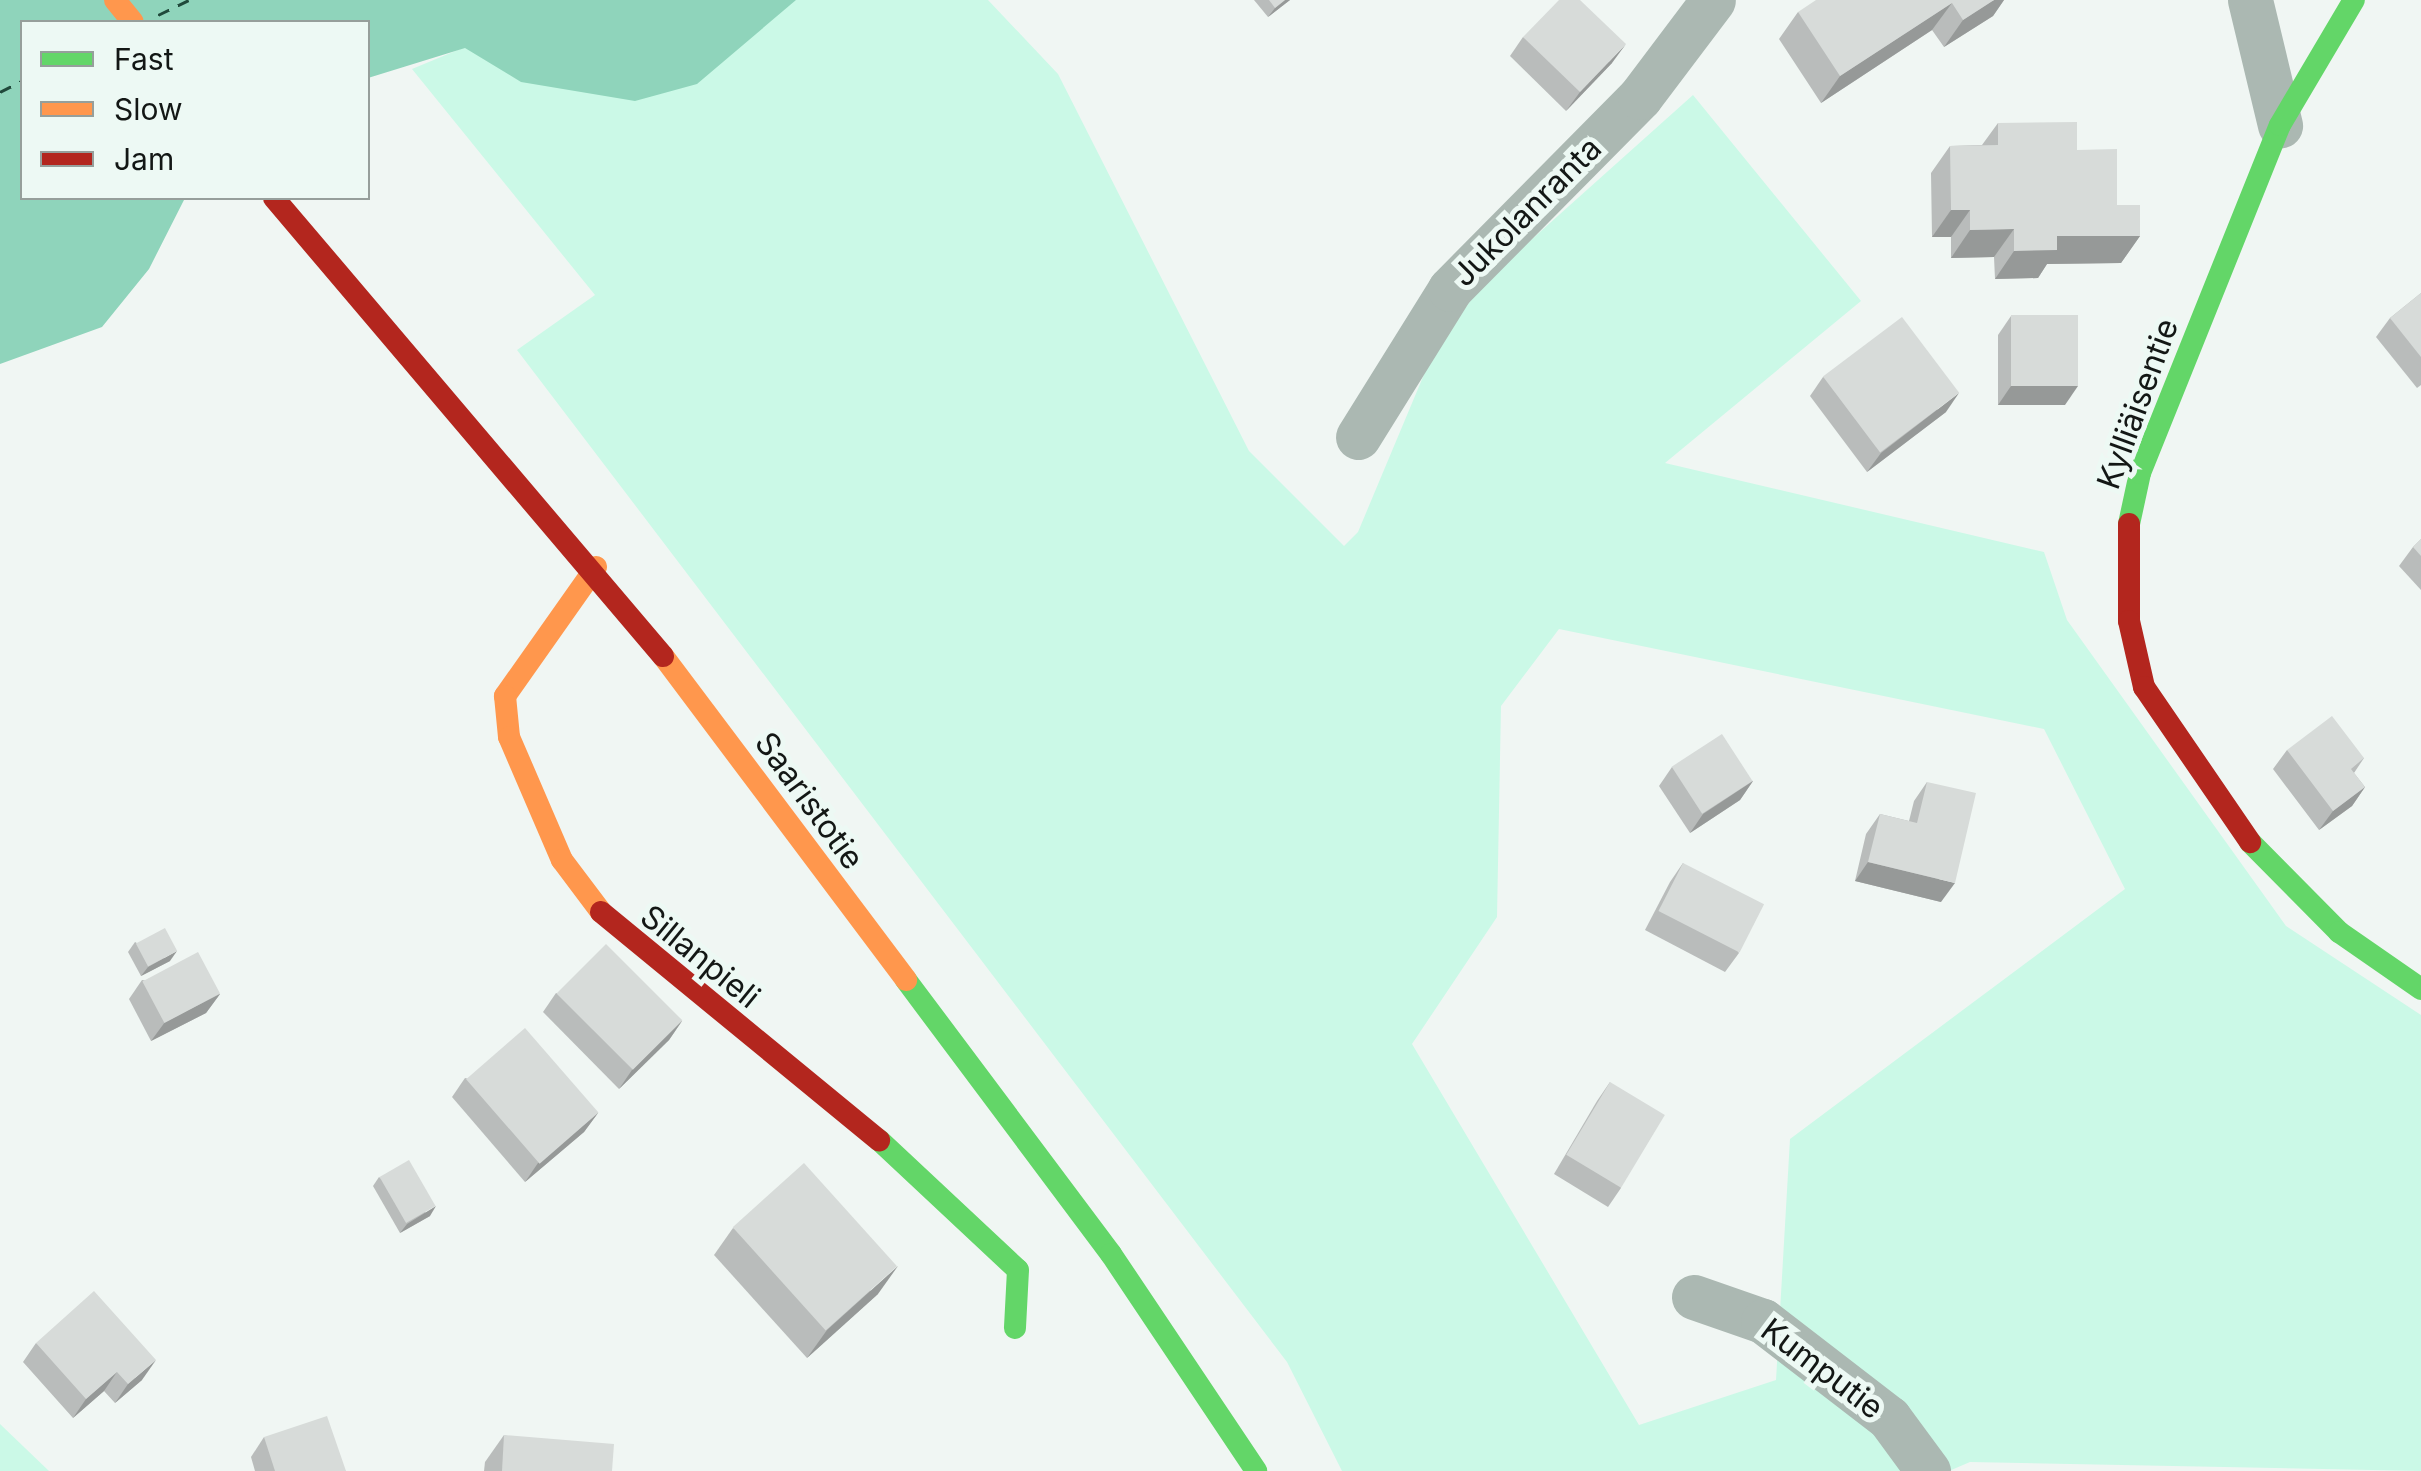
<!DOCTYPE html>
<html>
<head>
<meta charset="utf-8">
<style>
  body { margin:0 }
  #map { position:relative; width:2421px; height:1471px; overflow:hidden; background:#f0f6f3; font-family:Inter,sans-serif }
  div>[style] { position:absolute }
  .green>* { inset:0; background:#cbf9e7 }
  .water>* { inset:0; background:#8fd4bb }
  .ferry>* { height:2.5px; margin-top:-1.25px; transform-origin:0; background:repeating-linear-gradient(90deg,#20493b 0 12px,transparent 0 22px) }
  .street>* { height:45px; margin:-22.5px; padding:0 22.5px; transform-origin:22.5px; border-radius:22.5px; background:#abb8b2 }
  .fast>* { height:22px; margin:-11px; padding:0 11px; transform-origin:11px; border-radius:11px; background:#63d668 }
  .slow>* { height:22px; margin:-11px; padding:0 11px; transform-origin:11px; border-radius:11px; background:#ff974d }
  .jam>* { height:22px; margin:-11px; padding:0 11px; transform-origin:11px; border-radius:11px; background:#b3261e }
  .wall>* { inset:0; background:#b9bcbb }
  .shaded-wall>* { inset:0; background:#969998 }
  .building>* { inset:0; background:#d7dbd9; transform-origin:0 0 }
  span { translate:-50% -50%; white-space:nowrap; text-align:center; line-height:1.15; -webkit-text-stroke:10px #edf9f4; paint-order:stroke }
  .street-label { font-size:32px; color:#131715 }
  .legend { position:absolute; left:20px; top:20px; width:350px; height:180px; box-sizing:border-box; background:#edf9f4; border:2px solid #969f9b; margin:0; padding:12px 18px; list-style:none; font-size:30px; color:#131715 }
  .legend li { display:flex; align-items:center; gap:20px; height:50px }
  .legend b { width:50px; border:2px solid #969f9b }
</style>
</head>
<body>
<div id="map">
  <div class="green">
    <i style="clip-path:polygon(evenodd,796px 0,988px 0,1058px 74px,1249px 451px,1344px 546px,1358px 532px,1433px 353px,1483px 283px,1693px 95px,1861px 301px,1665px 463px,2044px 552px,2067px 620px,2286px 926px,2421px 1015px,2421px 1471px,1970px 1462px,1949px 1471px,1342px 1471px,1287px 1362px,517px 350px,595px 295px,412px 69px,465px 47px,522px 82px,796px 0,1559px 629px,2044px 729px,2125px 889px,1790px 1139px,1776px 1380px,1639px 1425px,1412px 1044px,1497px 917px,1501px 706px,1559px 629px)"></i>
    <i style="clip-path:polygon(0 1424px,49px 1471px,0 1471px)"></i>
  </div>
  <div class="water">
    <i style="clip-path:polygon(0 0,796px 0,697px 84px,635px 101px,521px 82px,465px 48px,368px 78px,368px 22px,22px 22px,22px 198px,185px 198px,149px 269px,102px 327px,0 364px)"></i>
  </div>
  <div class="ferry">
    <i style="left:158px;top:15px;width:34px;rotate:-26deg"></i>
    <i style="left:0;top:92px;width:25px;rotate:-27deg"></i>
  </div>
  <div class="street">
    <i style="left:2250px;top:0;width:129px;rotate:76.5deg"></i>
    <i style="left:1358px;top:437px;width:174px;rotate:-58.1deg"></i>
    <i style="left:1450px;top:289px;width:270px;rotate:-45.3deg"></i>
    <i style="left:1640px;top:97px;width:121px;rotate:-53deg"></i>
    <i style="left:1694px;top:1297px;width:73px;rotate:19.2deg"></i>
    <i style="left:1763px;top:1321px;width:159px;rotate:37.6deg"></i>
    <i style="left:1889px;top:1418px;width:66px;rotate:53.7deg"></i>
  </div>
  <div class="fast">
    <i style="left:2129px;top:524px;width:52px;rotate:-77.8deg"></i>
    <i style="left:2140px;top:473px;width:375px;rotate:-68.1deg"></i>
    <i style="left:2280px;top:125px;width:145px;rotate:-59.4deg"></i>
    <i style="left:2250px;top:842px;width:127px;rotate:45.3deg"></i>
    <i style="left:2339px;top:932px;width:100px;rotate:34.8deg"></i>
    <i style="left:906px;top:980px;width:342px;rotate:53.2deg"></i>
    <i style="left:1111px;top:1254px;width:261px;rotate:56.2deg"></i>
    <i style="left:879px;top:1140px;width:190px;rotate:43.1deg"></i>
    <i style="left:1018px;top:1270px;width:58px;rotate:93deg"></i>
  </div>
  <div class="slow">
    <i style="left:115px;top:0;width:28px;rotate:51deg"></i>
    <i style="left:596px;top:567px;width:158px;rotate:125.2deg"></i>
    <i style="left:505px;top:696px;width:41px;rotate:84.4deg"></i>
    <i style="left:509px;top:737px;width:134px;rotate:66.7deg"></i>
    <i style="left:562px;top:860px;width:65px;rotate:53.1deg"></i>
    <i style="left:663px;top:656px;width:405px;rotate:53.1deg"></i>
  </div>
  <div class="jam">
    <i style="left:274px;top:198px;width:601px;rotate:49.66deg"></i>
    <i style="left:2129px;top:524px;width:97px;rotate:90deg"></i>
    <i style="left:2129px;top:621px;width:68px;rotate:77.2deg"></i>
    <i style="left:2144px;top:687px;width:188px;rotate:55.6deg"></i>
    <i style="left:601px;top:912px;width:360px;rotate:39.4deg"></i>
  </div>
  <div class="wall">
    <i style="clip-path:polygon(1254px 0,1290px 0,1268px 17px)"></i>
    <i style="clip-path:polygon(2004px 0,1993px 16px,1944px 47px,1932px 30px,1821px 103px,1779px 39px,1798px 12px)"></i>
    <i style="clip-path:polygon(1523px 37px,1612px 63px,1566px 111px,1510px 56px)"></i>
    <i style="clip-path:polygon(1998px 123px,2117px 205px,2140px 236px,2121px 263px,2047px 264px,2038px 278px,1995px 279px,1994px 257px,1951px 258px,1951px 237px,1932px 237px,1931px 173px,1950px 146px,1982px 145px)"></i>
    <i style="clip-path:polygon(2421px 293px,2421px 385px,2417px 388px,2376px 337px,2390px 318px)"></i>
    <i style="clip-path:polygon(2011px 316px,2065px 405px,1998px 405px,1998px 335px)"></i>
    <i style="clip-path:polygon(1823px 377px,1946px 412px,1867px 472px,1810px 396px)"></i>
    <i style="clip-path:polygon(2421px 539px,2421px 590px,2399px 566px,2413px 547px)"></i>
    <i style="clip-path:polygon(2287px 750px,2364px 758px,2354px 773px,2365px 787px,2352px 806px,2319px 830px,2273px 769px)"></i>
    <i style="clip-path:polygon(1672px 767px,1753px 781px,1740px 800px,1690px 833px,1659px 786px)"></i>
    <i style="clip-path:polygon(1927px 782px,1941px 902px,1855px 881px,1866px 834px,1880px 814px,1909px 821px,1914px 801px)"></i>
    <i style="clip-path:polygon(1683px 863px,1739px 953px,1725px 972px,1645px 930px,1670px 882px)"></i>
    <i style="clip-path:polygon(135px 942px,170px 961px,141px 976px,128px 952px)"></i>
    <i style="clip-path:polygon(142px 980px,220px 994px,206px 1013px,151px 1041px,129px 999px)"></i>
    <i style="clip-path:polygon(556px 993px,682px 1021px,669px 1040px,619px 1089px,543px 1012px)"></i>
    <i style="clip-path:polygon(465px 1078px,598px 1113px,584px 1132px,525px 1182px,452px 1097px)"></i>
    <i style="clip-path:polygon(1610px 1082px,1621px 1188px,1608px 1207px,1554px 1174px,1597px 1101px)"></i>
    <i style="clip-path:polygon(379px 1177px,430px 1216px,400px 1233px,373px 1186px)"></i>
    <i style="clip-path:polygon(733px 1228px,878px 1294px,807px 1358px,714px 1255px)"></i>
    <i style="clip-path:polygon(36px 1343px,142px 1380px,115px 1403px,104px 1391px,73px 1418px,23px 1362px)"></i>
    <i style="clip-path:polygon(504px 1435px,612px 1471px,484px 1471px,485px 1462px)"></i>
    <i style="clip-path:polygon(264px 1437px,346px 1471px,255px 1471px,251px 1457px)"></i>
  </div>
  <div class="shaded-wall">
    <i style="clip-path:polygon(1285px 0,1290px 0,1268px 17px,1275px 8px)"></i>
    <i style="clip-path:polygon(1994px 0,2004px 0,1993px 16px,1944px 47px,1963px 20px)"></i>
    <i style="clip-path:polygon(1952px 3px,1932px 30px,1821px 103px,1840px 76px)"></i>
    <i style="clip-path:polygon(1626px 44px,1612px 63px,1566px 111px,1580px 92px)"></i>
    <i style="clip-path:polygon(1951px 210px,1970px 210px,1951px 237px,1932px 237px)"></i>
    <i style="clip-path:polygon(2014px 229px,1994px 257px,1951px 258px,1970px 230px)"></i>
    <i style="clip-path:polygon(2057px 236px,2140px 236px,2121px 263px,2047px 264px,2038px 278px,1995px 279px,2014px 251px)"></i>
    <i style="clip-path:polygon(2011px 386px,2078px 386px,2065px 405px,1998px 405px)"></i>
    <i style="clip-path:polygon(1959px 393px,1946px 412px,1867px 472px,1881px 453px)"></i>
    <i style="clip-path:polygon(1753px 781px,1740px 800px,1690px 833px,1703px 814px)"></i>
    <i style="clip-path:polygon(2365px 787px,2352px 806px,2319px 830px,2333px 811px)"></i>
    <i style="clip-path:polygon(1868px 862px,1955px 883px,1941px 902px,1855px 881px)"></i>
    <i style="clip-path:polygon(177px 951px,170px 961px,141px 976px,148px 967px)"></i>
    <i style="clip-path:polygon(220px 994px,206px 1013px,151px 1041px,165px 1022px)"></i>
    <i style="clip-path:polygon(682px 1021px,669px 1040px,619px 1089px,632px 1070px)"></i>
    <i style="clip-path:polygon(598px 1113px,584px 1132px,525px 1182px,538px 1163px)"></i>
    <i style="clip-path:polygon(436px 1206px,430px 1216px,400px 1233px,407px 1224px)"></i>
    <i style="clip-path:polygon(898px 1266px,878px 1294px,807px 1358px,827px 1330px)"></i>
    <i style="clip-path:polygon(156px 1360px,142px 1380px,115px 1403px,128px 1384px)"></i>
    <i style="clip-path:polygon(117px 1372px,104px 1391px,73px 1418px,86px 1399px)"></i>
  </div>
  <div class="building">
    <i style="clip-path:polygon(1269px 0,1285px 0,1275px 8px)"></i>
    <i style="clip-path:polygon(1559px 0,1580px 0,1626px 44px,1580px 92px,1523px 37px)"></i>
    <i style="clip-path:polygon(1816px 0,1994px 0,1963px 20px,1952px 3px,1840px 76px,1798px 12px)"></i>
    <i style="clip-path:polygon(2077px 122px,2077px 150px,2117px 149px,2117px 205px,2140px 205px,2140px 236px,2057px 236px,2057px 250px,2014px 251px,2014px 229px,1970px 230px,1970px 210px,1951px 210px,1950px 146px,1998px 145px,1998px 123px)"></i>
    <i style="clip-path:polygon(2421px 293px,2421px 357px,2390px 318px)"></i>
    <i style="left:2078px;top:315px;width:71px;height:67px;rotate:90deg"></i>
    <i style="left:1902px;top:317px;width:95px;height:99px;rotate:53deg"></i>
    <i style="clip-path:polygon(2421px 539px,2421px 556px,2413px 547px)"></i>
    <i style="clip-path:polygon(2332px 716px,2364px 758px,2351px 769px,2365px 787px,2333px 811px,2287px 750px)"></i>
    <i style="left:1722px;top:734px;width:56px;height:60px;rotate:57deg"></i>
    <i style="clip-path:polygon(1927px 782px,1976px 793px,1955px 883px,1868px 862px,1880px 814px,1917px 823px)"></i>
    <i style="left:1683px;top:863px;width:91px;height:54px;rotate:27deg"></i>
    <i style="left:165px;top:928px;width:26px;height:33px;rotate:62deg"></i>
    <i style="left:606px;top:944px;width:108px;height:70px;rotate:45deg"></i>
    <i style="left:198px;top:952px;width:47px;height:63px;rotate:62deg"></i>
    <i style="left:525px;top:1028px;width:112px;height:78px;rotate:49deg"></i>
    <i style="left:1610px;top:1082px;width:64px;height:85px;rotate:31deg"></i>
    <i style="left:409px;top:1160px;width:53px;height:34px;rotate:60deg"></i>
    <i style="left:804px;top:1163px;width:139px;height:96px;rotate:48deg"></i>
    <i style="clip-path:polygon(94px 1291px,156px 1360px,128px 1384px,117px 1372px,86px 1399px,36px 1343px)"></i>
    <i style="clip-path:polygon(327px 1416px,346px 1471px,275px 1471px,264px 1437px)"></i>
    <i style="clip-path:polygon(504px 1435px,614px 1444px,612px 1471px,502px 1471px)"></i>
  </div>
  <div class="street-label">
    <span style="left:1527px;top:212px;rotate:-45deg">Jukolanranta</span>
    <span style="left:2138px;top:404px;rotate:-70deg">Kylliäisentie</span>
    <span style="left:809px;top:801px;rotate:54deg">Saaristotie</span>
    <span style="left:700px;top:957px;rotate:39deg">Sillanpieli</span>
    <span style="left:1822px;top:1369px;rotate:37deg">Kumputie</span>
  </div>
  <ul class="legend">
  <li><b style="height:12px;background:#63d668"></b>Fast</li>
  <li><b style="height:12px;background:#ff974d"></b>Slow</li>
  <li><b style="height:12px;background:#b3261e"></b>Jam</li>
  </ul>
</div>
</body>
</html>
